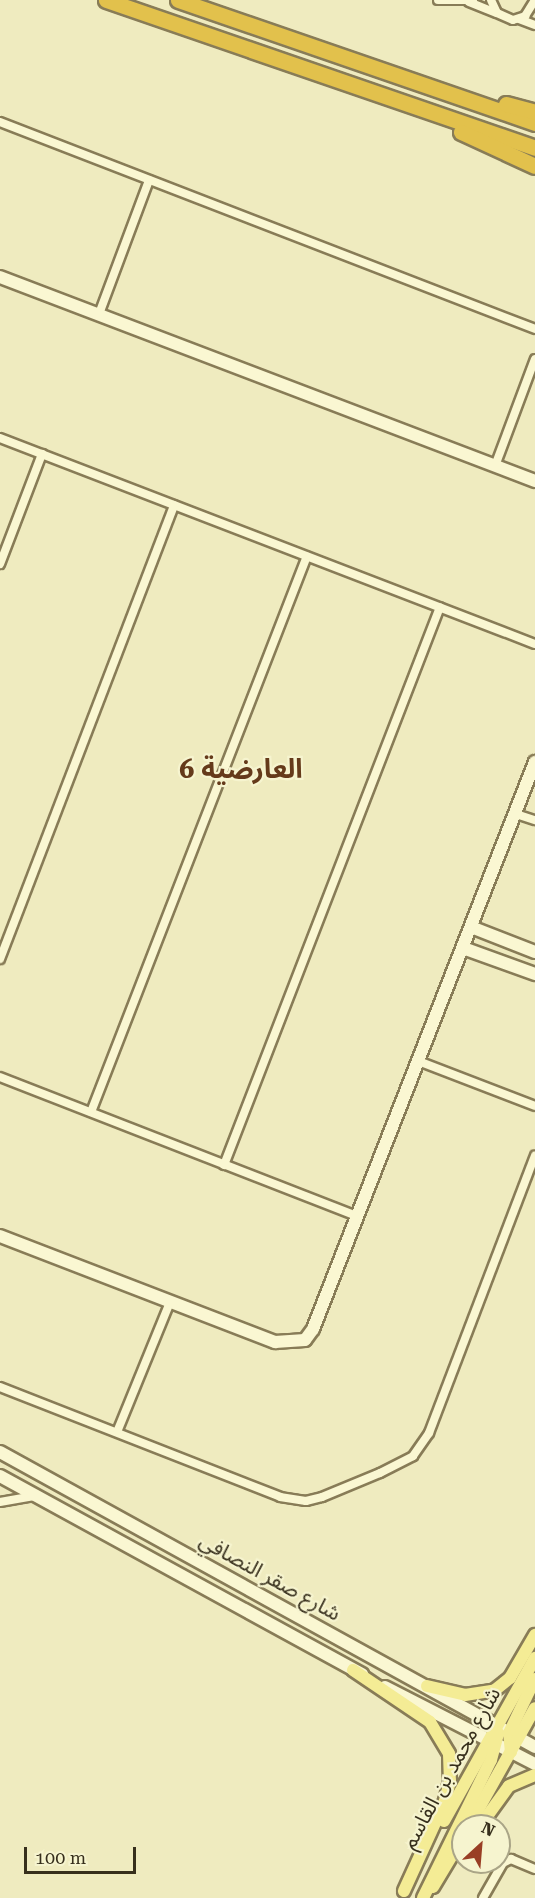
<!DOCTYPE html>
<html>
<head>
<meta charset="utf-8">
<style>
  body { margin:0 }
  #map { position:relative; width:535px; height:1898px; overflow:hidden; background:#efebbf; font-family:"Roboto Serif","Noto Sans Arabic",serif }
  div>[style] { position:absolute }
  .roads { filter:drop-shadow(2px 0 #887c57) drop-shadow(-2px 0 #887c57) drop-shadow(0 2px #887c57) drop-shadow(0 -2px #887c57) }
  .street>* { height:8px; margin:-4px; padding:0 4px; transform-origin:4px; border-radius:4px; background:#faf7d2 }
  .secondary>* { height:12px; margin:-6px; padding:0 6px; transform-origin:6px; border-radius:6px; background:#faf7d2 }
  .primary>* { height:12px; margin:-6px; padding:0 6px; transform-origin:6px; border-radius:6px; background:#f4ec95 }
  .highway>* { height:15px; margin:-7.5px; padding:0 7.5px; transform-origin:7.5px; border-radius:7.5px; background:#e2c14c }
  span { translate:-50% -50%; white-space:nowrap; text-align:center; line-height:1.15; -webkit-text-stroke:4.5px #f6f4cf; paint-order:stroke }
  .street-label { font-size:21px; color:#372f1c }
  .district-label { font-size:27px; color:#653a1a; font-weight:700 }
  .north { position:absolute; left:451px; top:1814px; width:60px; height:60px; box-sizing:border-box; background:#f6f4cf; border:2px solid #aaa587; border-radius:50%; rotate:26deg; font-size:16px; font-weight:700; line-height:24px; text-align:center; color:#372f1c }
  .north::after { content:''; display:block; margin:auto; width:21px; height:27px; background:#993e25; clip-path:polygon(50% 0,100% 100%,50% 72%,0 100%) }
  .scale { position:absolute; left:24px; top:1847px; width:112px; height:27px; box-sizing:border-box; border:3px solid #372f1c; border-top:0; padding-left:8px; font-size:18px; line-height:21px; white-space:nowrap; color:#372f1c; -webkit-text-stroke:4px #f6f4cf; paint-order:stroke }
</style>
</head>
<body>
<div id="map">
  <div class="roads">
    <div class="street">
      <i style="left:438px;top:0;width:35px"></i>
      <i style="left:491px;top:0;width:14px;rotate:65deg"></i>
      <i style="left:497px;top:13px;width:17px;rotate:24deg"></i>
      <i style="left:513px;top:20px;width:13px;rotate:-18deg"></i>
      <i style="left:525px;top:16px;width:19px;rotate:-58deg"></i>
      <i style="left:469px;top:2px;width:29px;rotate:22deg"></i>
      <i style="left:519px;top:19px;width:17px;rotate:21deg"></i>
      <i style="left:0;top:122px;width:574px;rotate:21.15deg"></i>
      <i style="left:99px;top:314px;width:143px;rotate:-69.5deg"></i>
      <i style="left:0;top:438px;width:573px;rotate:21.06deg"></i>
      <i style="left:495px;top:466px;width:114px;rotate:-69.5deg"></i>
      <i style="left:0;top:564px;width:118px;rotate:-69.1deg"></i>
      <i style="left:516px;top:814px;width:20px;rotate:18deg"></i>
      <i style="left:0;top:959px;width:486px;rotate:-69deg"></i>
      <i style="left:418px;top:1061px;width:125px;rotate:21deg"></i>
      <i style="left:0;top:1077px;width:383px;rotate:21.3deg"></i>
      <i style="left:91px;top:1112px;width:596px;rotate:-68.77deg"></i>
      <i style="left:224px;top:1165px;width:598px;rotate:-68.84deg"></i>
      <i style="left:0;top:1387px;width:301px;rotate:21.4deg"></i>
      <i style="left:280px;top:1497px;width:26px;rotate:9deg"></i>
      <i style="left:306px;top:1501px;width:16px;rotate:-14deg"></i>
      <i style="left:322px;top:1497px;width:63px;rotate:-22.5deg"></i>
      <i style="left:380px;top:1473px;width:37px;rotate:-27deg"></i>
      <i style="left:413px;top:1456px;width:28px;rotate:-55deg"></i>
      <i style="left:429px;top:1433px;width:297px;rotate:-69.1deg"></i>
      <i style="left:117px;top:1432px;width:140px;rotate:-67.8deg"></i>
      <i style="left:0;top:1502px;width:36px;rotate:-10deg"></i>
      <i style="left:483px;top:1898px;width:40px;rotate:-60.3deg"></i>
      <i style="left:503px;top:1863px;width:9px;rotate:-27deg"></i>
      <i style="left:511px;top:1859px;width:26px;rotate:23deg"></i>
    </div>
    <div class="secondary">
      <i style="left:0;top:277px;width:573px;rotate:20.87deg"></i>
      <i style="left:471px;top:927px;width:69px;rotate:21.3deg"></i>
      <i style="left:463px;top:948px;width:77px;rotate:19.9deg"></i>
      <i style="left:0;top:1236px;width:295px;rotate:21.1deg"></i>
      <i style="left:275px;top:1342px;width:30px;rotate:-4deg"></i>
      <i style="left:305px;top:1340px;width:14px;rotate:-54deg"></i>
      <i style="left:313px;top:1329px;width:609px;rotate:-68.62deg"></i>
      <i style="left:0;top:1452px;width:611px;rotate:28.87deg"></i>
      <i style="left:0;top:1476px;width:413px;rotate:28.7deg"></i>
      <i style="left:385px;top:1687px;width:169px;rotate:27.2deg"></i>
    </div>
    <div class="primary">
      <i style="left:353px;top:1670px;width:93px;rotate:34deg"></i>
      <i style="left:430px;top:1722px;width:37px;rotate:59deg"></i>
      <i style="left:449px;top:1754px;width:27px;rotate:88deg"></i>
      <i style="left:450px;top:1781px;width:21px;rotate:104deg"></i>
      <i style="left:445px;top:1801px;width:99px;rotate:114.5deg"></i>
      <i style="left:427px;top:1686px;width:39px;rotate:13deg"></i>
      <i style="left:465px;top:1695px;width:30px;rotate:-9deg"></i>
      <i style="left:495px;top:1690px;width:19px;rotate:-39deg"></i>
      <i style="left:510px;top:1678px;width:50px;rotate:-59.8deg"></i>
      <i style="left:511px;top:1752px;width:19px;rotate:-96deg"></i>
      <i style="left:509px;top:1733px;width:60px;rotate:-64.3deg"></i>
      <i style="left:444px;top:1821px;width:187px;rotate:-60.8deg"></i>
      <i style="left:469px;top:1826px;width:135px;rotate:-60.8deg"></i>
      <i style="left:480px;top:1826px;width:49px;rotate:-54.1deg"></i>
      <i style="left:509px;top:1786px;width:28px;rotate:-23deg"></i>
      <i style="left:433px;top:1887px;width:58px;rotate:-59deg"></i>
      <i style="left:423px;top:1898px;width:154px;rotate:-63.8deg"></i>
      <i style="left:491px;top:1760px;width:28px;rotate:-75deg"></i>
    </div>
    <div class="highway">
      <i style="left:106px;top:0;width:454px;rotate:19deg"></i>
      <i style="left:178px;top:0;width:378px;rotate:19deg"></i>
      <i style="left:506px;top:104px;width:30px;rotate:15deg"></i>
      <i style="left:461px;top:132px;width:81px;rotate:24.7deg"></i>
    </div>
  </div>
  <div class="street-label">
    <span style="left:270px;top:1577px;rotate:29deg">شارع صقر النصافي</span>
    <span style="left:451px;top:1768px;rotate:-61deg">شارع محمد بن القاسم</span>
  </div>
  <div class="district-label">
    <span style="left:241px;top:770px">العارضية 6</span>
  </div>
  <div class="north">N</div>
  <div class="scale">100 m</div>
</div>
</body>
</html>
